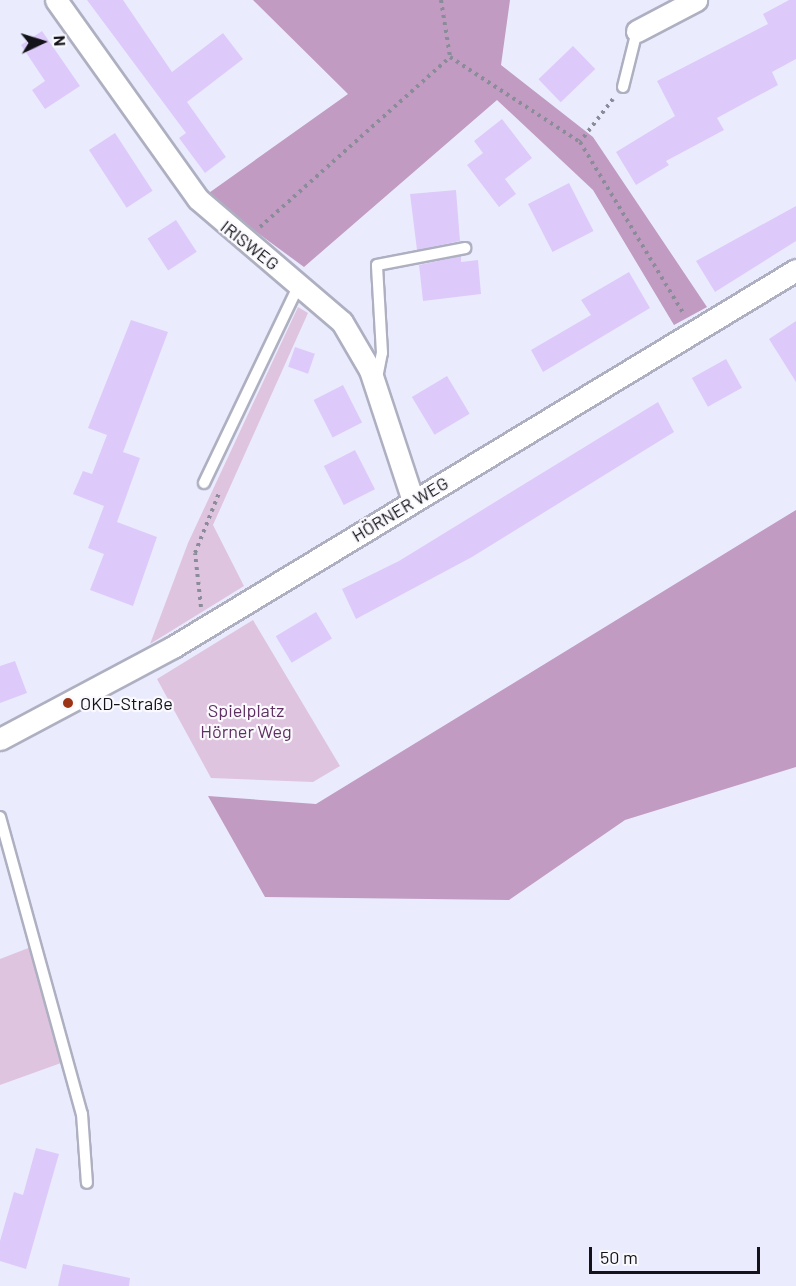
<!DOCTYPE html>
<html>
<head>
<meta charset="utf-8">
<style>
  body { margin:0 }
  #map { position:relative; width:796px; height:1286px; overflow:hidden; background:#eaecfe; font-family:Barlow,sans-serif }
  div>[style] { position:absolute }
  .green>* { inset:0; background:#dfc4df }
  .forest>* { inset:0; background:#c19bc1 }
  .building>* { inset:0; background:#ddcafa; transform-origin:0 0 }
  .path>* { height:4px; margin-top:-2px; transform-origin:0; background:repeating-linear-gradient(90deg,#8b8c99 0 3px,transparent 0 7.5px) }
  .roads { filter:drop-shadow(2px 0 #aeb0c1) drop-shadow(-2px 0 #aeb0c1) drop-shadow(0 2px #aeb0c1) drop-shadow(0 -2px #aeb0c1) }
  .service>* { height:10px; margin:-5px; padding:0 5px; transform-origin:5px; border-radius:5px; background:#fff }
  .minor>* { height:21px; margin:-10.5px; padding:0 10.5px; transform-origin:10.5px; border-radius:10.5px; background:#fff }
  .dots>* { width:16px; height:16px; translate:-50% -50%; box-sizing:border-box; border:3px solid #fafafe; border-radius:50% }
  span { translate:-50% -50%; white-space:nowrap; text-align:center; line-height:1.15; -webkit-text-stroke:4.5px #fafafe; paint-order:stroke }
  .street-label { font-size:18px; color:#131319 }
  .poi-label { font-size:18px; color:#131319 }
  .left { translate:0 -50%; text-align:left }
  .park-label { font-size:18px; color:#5f3061 }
  .north { position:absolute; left:12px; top:12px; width:60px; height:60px; -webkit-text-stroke:4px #fafafe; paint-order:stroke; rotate:86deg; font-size:16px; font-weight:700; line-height:24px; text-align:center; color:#131319 }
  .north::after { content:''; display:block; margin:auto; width:21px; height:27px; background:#131319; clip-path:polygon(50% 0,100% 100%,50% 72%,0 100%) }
  .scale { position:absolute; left:589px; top:1247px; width:171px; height:27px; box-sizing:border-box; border:3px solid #131319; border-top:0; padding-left:8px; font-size:18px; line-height:21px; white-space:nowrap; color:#131319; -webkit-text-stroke:4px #fafafe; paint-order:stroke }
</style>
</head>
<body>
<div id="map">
  <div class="green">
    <i style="clip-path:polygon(298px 307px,308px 313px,213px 525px,244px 586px,150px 644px,188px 543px)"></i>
    <i style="clip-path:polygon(253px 620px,340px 766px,313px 782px,211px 778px,157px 679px)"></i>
    <i style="clip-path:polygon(31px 947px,61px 1063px,0 1085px,0 959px)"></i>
  </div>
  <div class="forest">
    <i style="clip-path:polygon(253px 0,510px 0,501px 65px,593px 137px,707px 307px,674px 325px,593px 190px,497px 100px,304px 267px,206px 195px,348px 94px)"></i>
    <i style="clip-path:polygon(796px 510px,796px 767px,625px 820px,509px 900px,265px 897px,208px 796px,316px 804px)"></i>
  </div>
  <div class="building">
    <i style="clip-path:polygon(87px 0,123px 0,172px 72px,223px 33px,243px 59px,187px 102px,226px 157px,205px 173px,179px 138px,186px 133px)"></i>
    <i style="clip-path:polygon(789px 0,796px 0,796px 59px,772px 72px,778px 85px,717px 118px,724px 130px,666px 161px,669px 165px,636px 185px,616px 152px,675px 116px,657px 81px,768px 24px,763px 14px)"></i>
    <i style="clip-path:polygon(42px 31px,80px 86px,45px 109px,32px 90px,45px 81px,21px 45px)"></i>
    <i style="left:573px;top:46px;width:32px;height:48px;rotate:46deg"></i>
    <i style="clip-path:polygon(502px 119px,532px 158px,505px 179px,516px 194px,499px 207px,467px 165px,483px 153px,474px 141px)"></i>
    <i style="left:115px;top:133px;width:69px;height:31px;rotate:57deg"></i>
    <i style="left:569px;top:183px;width:54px;height:46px;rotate:63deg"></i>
    <i style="clip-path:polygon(456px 190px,460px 241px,417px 250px,410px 194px)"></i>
    <i style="clip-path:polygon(796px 206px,796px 241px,715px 292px,696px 261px)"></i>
    <i style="left:176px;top:220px;width:38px;height:34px;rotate:57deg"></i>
    <i style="clip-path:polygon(461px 256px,461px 262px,478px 260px,481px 294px,423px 301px,419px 265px)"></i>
    <i style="clip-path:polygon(629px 272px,650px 308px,543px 372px,531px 350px,591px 315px,581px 300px)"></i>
    <i style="clip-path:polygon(131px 320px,168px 332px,123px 452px,140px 458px,117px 522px,157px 537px,133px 606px,90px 590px,104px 554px,88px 548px,104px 506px,73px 494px,83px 471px,92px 474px,107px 435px,88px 428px)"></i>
    <i style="clip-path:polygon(796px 321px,796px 382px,769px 339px)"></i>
    <i style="left:295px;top:347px;width:21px;height:21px;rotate:19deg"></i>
    <i style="left:726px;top:359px;width:33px;height:39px;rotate:61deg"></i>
    <i style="left:447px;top:376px;width:44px;height:41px;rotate:59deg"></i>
    <i style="left:343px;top:385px;width:42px;height:33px;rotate:63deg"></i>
    <i style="clip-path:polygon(658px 402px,674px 432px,472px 557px,356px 619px,342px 589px,399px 561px)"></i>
    <i style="left:355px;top:450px;width:44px;height:35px;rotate:63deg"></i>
    <i style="left:316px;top:612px;width:31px;height:47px;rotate:59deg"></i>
    <i style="clip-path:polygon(15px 661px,27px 693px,0 703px,0 666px)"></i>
    <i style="clip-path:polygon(36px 1148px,59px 1154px,26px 1269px,0 1261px,0 1241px,14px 1192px,23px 1195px)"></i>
    <i style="clip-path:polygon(63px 1264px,130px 1278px,129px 1286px,58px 1286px)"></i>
  </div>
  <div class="path">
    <i style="left:441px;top:0;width:58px;rotate:81deg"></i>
    <i style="left:613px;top:99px;width:54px;rotate:127.5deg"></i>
    <i style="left:580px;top:142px;width:200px;rotate:58.9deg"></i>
    <i style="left:260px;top:227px;width:255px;rotate:-41.8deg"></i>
    <i style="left:450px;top:57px;width:155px;rotate:33.2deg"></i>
    <i style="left:201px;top:607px;width:54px;rotate:-96.3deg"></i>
    <i style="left:195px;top:553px;width:65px;rotate:-68.2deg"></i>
  </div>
  <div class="roads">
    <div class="service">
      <i style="left:623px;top:87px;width:58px;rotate:-76deg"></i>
      <i style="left:377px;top:378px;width:25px;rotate:-79deg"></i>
      <i style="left:382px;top:353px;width:88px;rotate:-93.3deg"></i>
      <i style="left:377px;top:265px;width:90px;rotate:-10.9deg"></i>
      <i style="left:204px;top:483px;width:222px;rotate:-64.4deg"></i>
      <i style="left:0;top:817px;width:308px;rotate:74.6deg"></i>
      <i style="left:82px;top:1114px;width:69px;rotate:85.9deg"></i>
    </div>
    <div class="minor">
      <i style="left:56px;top:0;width:244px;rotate:54.5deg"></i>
      <i style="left:198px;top:199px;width:189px;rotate:40.5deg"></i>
      <i style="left:342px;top:322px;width:56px;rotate:59.7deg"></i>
      <i style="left:370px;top:370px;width:138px;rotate:71.8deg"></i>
      <i style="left:637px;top:31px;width:67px;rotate:-27.7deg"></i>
      <i style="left:0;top:739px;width:196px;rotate:-28deg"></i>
      <i style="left:173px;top:647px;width:728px;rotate:-31.18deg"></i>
    </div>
  </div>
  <div class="dots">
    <i style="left:68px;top:703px;background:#9b3416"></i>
  </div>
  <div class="street-label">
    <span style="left:250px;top:245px;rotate:38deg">IRISWEG</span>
    <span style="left:400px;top:509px;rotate:-31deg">HÖRNER WEG</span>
  </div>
  <div class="poi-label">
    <span class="left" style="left:80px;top:703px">OKD-Straße</span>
  </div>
  <div class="park-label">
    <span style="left:246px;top:721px">Spielplatz<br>Hörner Weg</span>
  </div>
  <div class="north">N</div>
  <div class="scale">50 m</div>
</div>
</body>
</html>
